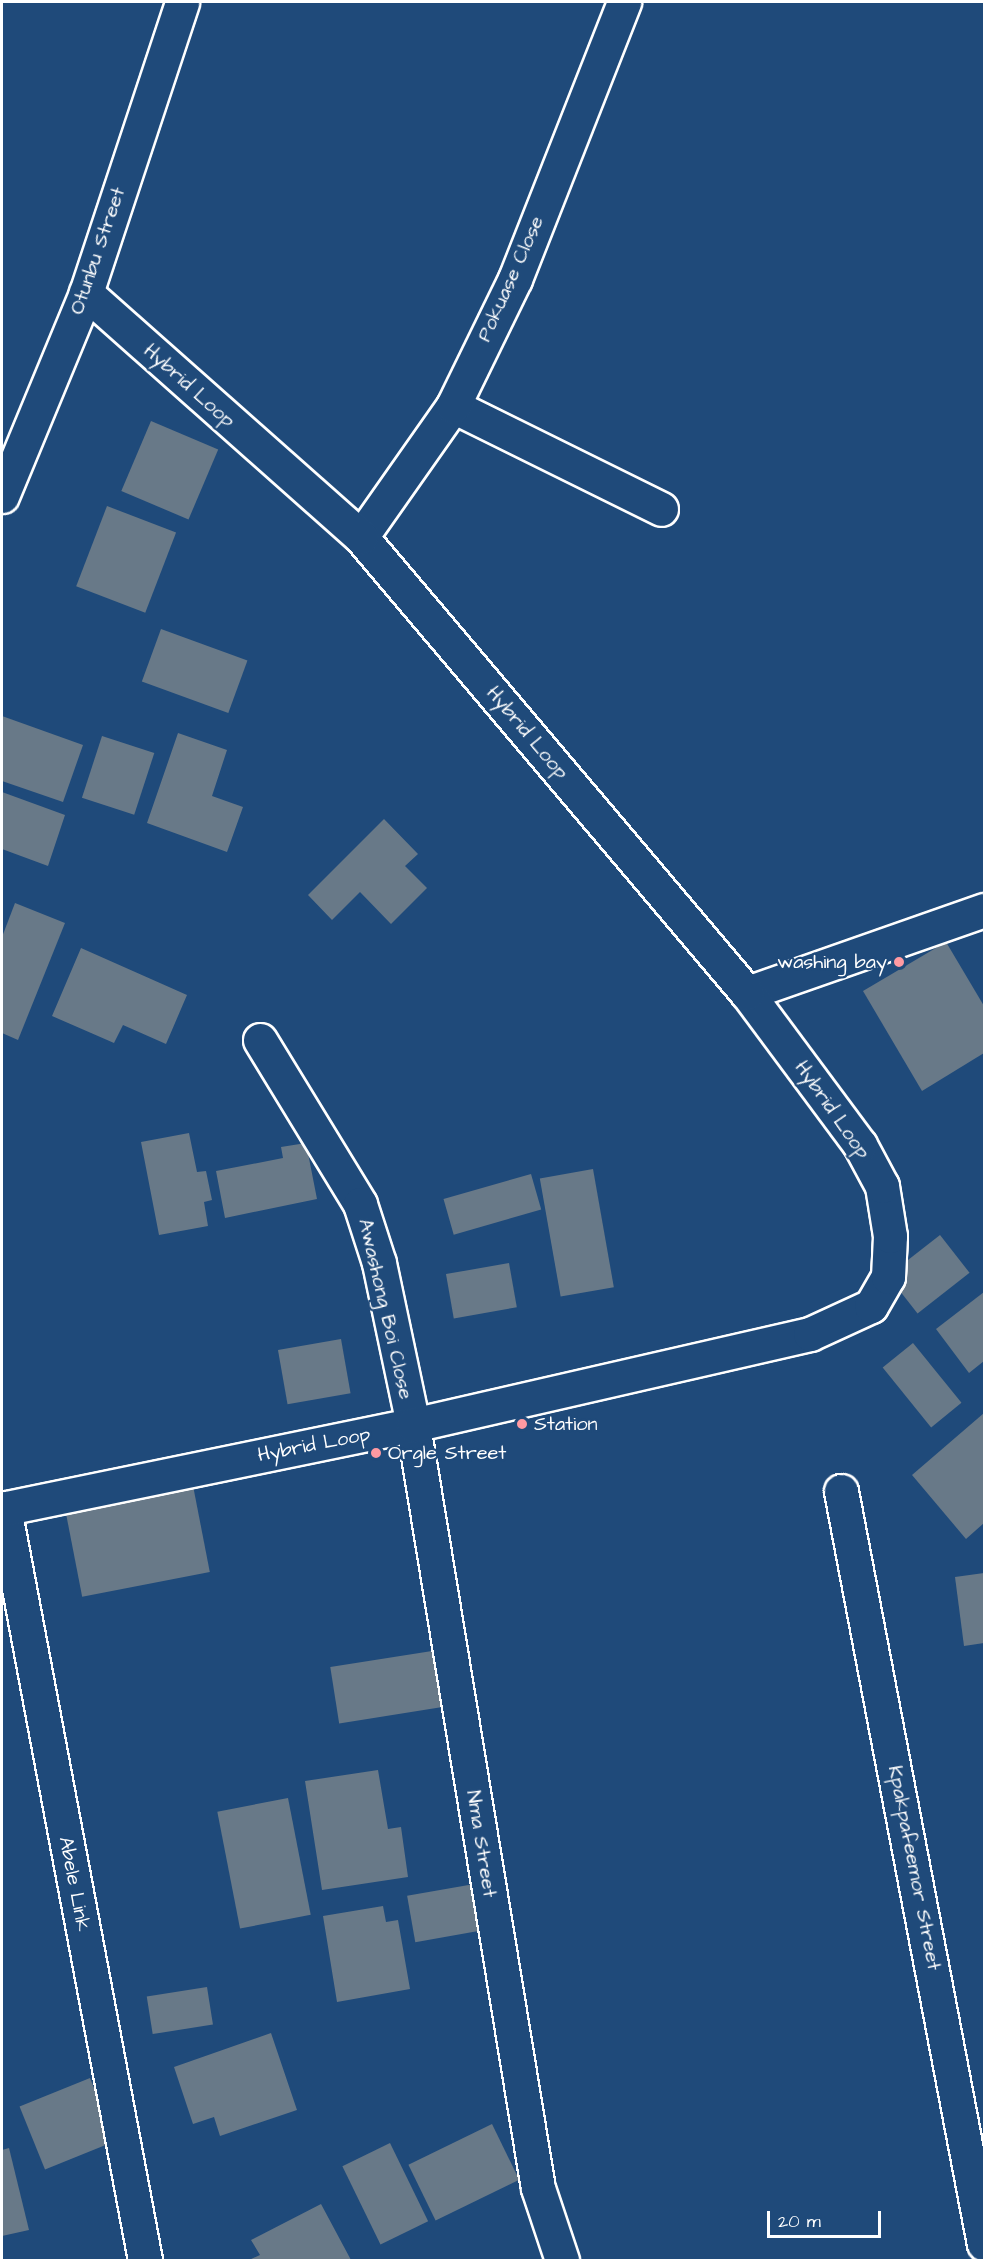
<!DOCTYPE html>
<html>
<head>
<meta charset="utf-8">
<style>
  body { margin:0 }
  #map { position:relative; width:986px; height:2262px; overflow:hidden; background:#1f4a7a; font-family:"Architects Daughter",sans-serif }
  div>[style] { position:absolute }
  .building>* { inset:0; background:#687988; transform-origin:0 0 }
  .roads { filter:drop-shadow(2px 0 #fff) drop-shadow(-2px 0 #fff) drop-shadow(0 2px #fff) drop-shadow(0 -2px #fff) }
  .minor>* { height:33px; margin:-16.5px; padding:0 16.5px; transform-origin:16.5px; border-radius:16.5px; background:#1f4a7a }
  .dots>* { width:16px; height:16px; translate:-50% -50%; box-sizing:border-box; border:3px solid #1f4a7a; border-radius:50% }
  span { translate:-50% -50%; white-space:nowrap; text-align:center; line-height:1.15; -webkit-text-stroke:4.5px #1f4a7a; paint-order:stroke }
  .street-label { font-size:20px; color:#fff }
  .poi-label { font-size:20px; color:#fff }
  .right { translate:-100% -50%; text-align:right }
  .left { translate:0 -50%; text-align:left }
  .frame { position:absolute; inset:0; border:3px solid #fff; pointer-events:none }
  .scale { position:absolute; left:767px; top:2211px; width:114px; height:27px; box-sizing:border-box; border:3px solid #fff; border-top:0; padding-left:8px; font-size:18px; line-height:21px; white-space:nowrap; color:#fff; -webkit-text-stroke:4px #1f4a7a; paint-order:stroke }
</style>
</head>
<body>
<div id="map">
  <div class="building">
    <i style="left:151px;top:421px;width:73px;height:76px;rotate:23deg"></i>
    <i style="left:107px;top:506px;width:74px;height:86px;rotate:21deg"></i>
    <i style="left:161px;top:629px;width:92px;height:56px;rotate:20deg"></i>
    <i style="clip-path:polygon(2px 716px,83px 745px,63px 802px,2px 781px)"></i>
    <i style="clip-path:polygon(178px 733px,227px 750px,212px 796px,243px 807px,227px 852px,147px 823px)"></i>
    <i style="left:102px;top:736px;width:55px;height:65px;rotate:18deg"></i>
    <i style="clip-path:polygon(2px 792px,65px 815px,48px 866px,2px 849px)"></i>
    <i style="clip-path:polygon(384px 819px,418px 854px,405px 866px,427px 888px,391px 924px,360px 892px,332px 920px,308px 895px)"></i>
    <i style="clip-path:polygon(15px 903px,65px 923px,18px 1040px,2px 1033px,2px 937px)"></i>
    <i style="clip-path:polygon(946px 942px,984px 1006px,984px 1053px,922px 1091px,863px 991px)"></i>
    <i style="clip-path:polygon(81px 948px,187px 995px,166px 1044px,123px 1025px,114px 1043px,52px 1016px)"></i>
    <i style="clip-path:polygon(189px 1133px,197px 1172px,206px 1171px,212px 1200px,204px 1202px,208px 1226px,159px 1235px,141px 1142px)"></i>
    <i style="clip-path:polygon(306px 1143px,317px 1199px,225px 1218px,216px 1171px,283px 1158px,281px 1147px)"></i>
    <i style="left:593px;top:1169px;width:120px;height:54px;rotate:80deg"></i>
    <i style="left:531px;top:1174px;width:37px;height:91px;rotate:74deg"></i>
    <i style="left:940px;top:1235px;width:48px;height:66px;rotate:52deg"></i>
    <i style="left:509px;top:1263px;width:45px;height:64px;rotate:80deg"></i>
    <i style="clip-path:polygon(984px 1292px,984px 1361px,969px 1373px,936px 1329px)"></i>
    <i style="left:341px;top:1339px;width:55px;height:64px;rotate:80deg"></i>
    <i style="left:913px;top:1343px;width:77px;height:39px;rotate:51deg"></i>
    <i style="clip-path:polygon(984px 1413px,984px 1523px,966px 1539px,912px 1475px)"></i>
    <i style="left:189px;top:1465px;width:109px;height:130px;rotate:79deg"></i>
    <i style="clip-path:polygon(984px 1573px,984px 1643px,964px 1646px,955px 1577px)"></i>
    <i style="left:432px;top:1651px;width:57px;height:103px;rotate:81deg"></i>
    <i style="clip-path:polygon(378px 1770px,388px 1829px,401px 1827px,408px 1877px,322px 1890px,305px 1781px)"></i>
    <i style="left:288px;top:1798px;width:119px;height:72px;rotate:79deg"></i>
    <i style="left:480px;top:1883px;width:47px;height:74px;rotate:80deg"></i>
    <i style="clip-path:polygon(383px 1906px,386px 1922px,398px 1920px,410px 1989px,337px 2002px,323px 1916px)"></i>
    <i style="left:207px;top:1987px;width:38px;height:61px;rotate:81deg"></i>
    <i style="clip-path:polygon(271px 2033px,297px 2110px,220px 2136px,214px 2117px,193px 2124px,174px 2067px)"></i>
    <i style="left:90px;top:2078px;width:68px;height:76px;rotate:68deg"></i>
    <i style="left:492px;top:2124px;width:62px;height:93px;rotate:64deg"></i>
    <i style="left:390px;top:2143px;width:87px;height:53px;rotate:64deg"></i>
    <i style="clip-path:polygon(9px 2148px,29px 2230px,2px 2236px,2px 2150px)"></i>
    <i style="clip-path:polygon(321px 2204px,351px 2260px,249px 2260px,260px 2255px,251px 2240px)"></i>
  </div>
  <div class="roads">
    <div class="minor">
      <i style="left:453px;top:406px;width:232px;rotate:26.3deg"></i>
      <i style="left:2px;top:496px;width:220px;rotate:-67.5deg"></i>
      <i style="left:86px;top:293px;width:306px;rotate:-71.7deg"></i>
      <i style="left:361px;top:537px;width:160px;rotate:-54.9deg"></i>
      <i style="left:453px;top:406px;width:141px;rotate:-64deg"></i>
      <i style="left:515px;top:279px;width:298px;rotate:-68.5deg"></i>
      <i style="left:747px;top:993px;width:251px;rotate:-19.3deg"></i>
      <i style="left:260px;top:1040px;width:192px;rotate:58.6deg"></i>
      <i style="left:360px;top:1204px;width:62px;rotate:72.1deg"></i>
      <i style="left:379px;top:1263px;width:166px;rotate:78.1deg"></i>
      <i style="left:413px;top:1425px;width:773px;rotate:80.7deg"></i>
      <i style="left:538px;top:2188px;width:76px;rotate:71.6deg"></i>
      <i style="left:841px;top:1491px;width:766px;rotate:79.25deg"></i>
      <i style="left:4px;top:1508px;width:765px;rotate:79.38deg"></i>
      <i style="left:2px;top:1509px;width:419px;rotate:-11.6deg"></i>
      <i style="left:413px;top:1425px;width:407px;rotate:-12.9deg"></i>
      <i style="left:810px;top:1334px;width:67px;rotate:-24.7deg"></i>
      <i style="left:871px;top:1306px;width:34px;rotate:-60deg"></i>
      <i style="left:888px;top:1277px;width:41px;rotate:-87.2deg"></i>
      <i style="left:890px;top:1236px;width:51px;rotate:-99.1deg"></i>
      <i style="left:882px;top:1186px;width:47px;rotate:-118.2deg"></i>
      <i style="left:860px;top:1145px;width:189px;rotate:-126.6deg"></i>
      <i style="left:747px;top:993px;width:597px;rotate:-130.25deg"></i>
      <i style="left:361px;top:537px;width:368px;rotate:-138.4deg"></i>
    </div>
  </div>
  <div class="dots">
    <i style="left:899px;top:962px;background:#ff9aa2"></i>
    <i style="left:522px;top:1424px;background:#ff9aa2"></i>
    <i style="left:376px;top:1453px;background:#ff9aa2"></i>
  </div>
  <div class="street-label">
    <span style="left:98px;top:251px;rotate:-71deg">Otunbu Street</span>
    <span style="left:511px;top:279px;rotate:-66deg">Pokuase Close</span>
    <span style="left:189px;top:386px;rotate:42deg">Hybrid Loop</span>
    <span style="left:527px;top:733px;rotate:50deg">Hybrid Loop</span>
    <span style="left:832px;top:1110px;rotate:55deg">Hybrid Loop</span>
    <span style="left:385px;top:1309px;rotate:77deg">Awashong Boi Close</span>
    <span style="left:314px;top:1445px;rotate:-11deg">Hybrid Loop</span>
    <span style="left:481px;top:1844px;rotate:81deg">Nma Street</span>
    <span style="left:914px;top:1868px;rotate:79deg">Kpakpafeemor Street</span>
    <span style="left:74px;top:1884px;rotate:79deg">Abele Link</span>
  </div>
  <div class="poi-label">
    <span class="right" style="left:887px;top:962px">washing bay</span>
    <span class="left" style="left:534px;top:1424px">Station</span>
    <span class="left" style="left:388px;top:1453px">Orgle Street</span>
  </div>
  <div class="frame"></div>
  <div class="scale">20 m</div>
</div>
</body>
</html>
